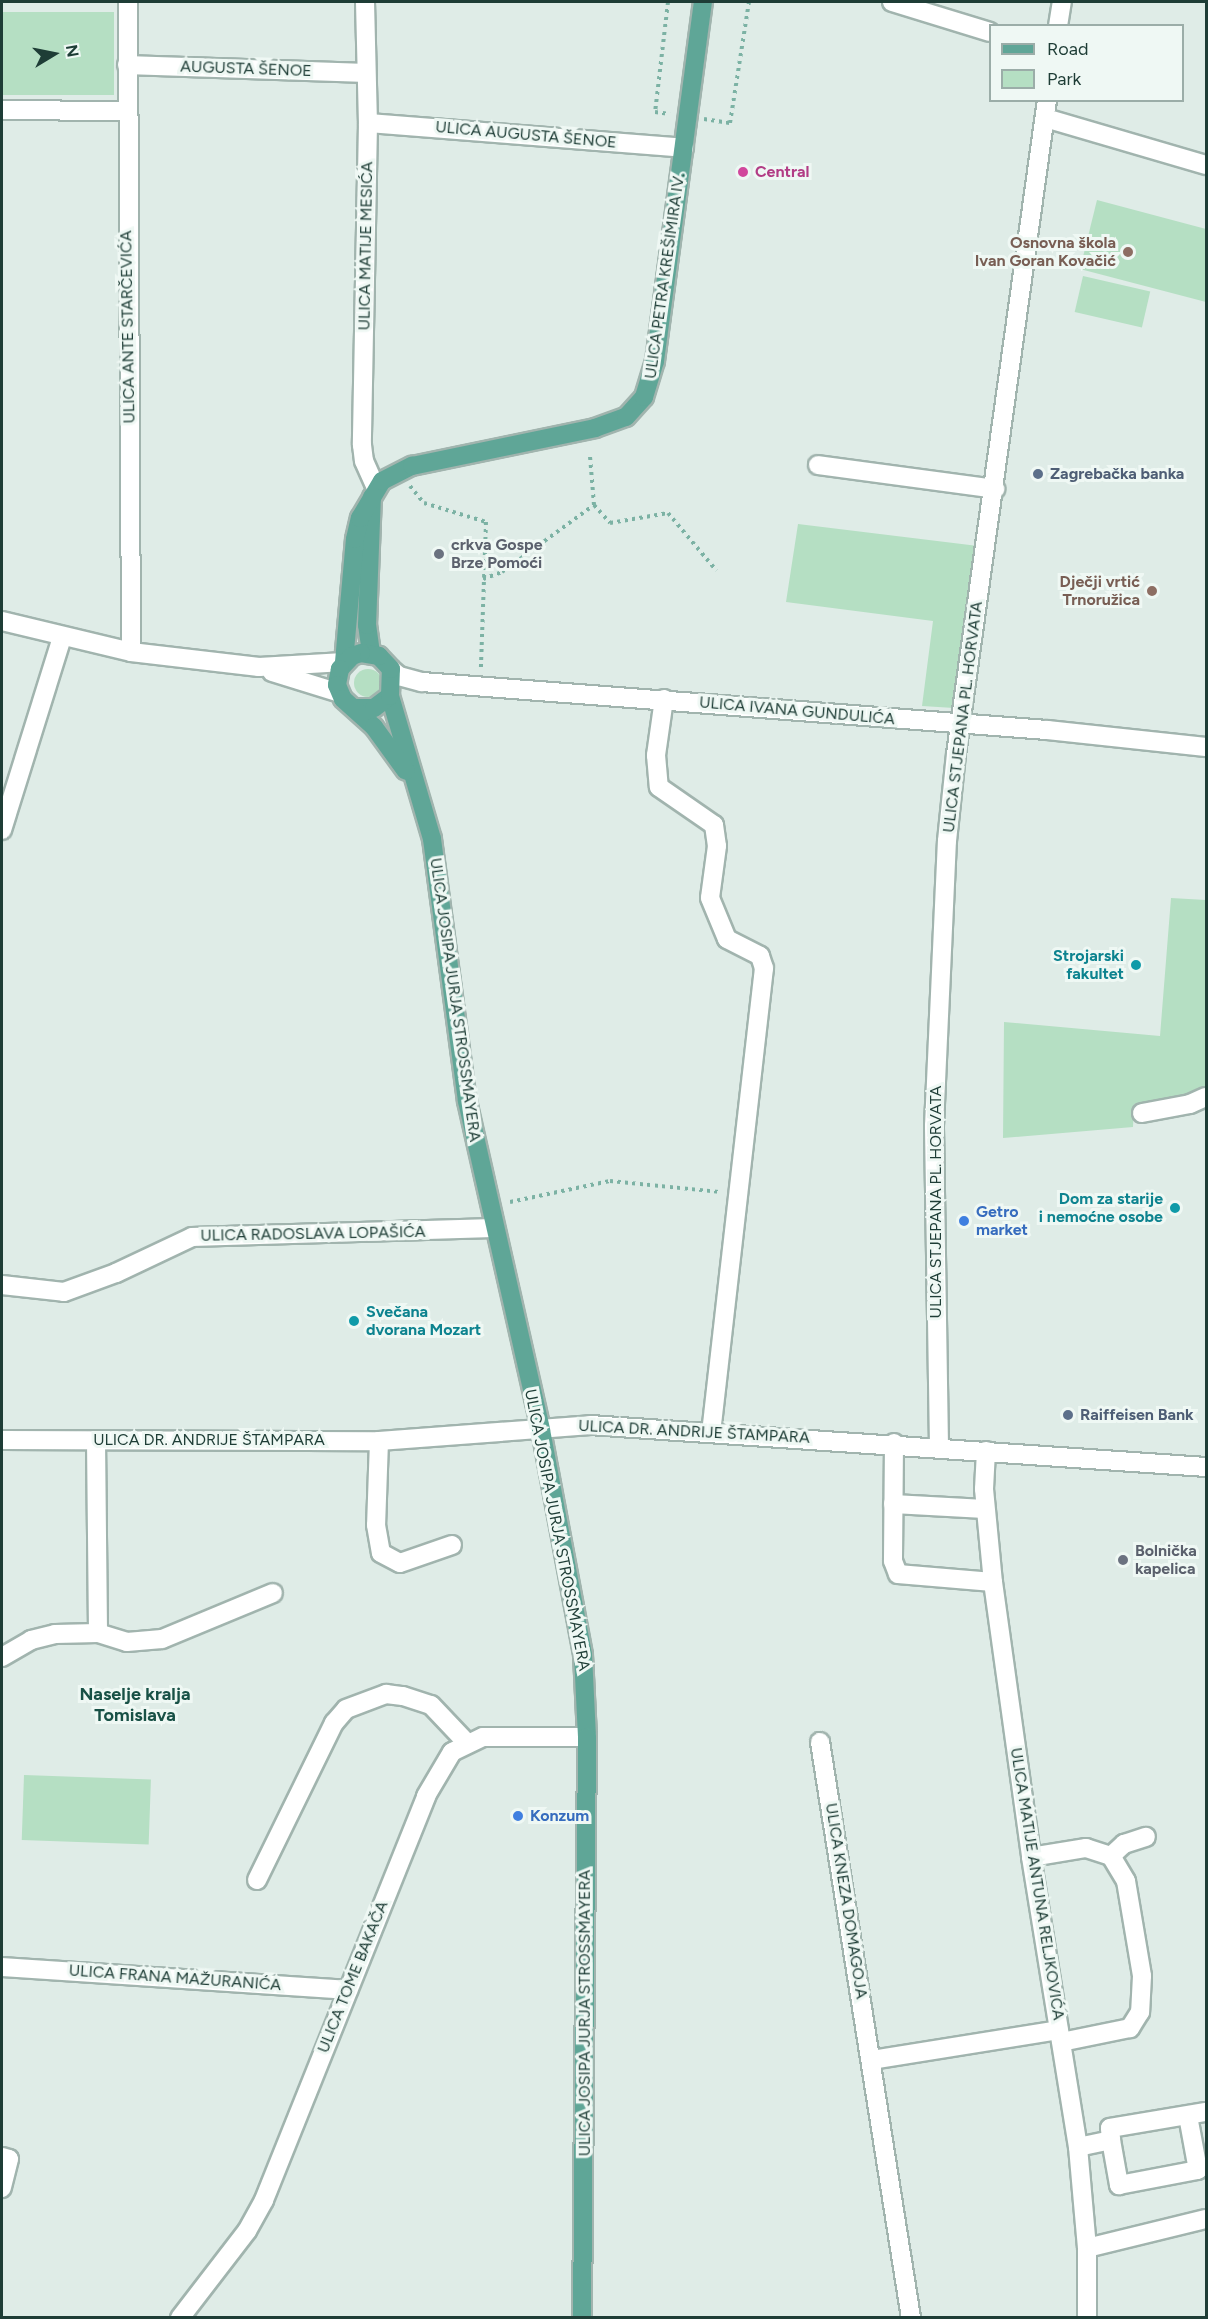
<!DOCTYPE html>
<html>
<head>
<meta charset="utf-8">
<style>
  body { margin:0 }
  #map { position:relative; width:1208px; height:2319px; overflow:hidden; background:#dfece7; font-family:Figtree,sans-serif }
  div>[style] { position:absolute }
  .green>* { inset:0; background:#b5dfc3; transform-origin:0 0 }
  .round { border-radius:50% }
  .path>* { height:4px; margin-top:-2px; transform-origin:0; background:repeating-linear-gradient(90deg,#7cb2a4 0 3px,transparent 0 7.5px) }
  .roads { filter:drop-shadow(2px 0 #a1b4ae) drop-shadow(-2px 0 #a1b4ae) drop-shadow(0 2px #a1b4ae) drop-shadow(0 -2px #a1b4ae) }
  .minor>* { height:18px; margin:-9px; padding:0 9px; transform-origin:9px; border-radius:9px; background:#fff }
  .major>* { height:18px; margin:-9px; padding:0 9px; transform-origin:9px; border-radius:9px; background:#5fa697 }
  .dots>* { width:16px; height:16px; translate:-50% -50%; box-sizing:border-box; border:3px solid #eff8f4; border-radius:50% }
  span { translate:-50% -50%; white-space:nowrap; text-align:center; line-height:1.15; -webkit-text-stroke:6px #eff8f4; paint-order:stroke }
  .street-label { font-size:16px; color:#1e3d36 }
  .hotel-label { font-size:16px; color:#b23c85; font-weight:700 }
  .left { translate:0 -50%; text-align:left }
  .education-label { font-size:16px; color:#785e54; font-weight:700 }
  .right { translate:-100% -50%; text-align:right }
  .service-label { font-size:16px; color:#4e5e75; font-weight:700 }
  .worship-label { font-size:16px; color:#5b616d; font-weight:700 }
  .culture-label { font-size:16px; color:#0d838f; font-weight:700 }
  .shop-label { font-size:16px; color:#366cbe; font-weight:700 }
  .neighbourhood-label { font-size:18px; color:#185146; font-weight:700 }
  .frame { position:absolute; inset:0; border:3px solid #1e3d36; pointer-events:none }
  .legend { position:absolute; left:989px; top:24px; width:195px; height:78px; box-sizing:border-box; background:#eff8f4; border:2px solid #9bada8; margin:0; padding:8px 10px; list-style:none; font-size:18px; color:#1e3d36 }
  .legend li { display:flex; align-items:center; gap:12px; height:30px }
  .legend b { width:30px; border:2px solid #9bada8 }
  .north { position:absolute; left:24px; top:24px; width:60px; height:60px; -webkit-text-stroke:4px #eff8f4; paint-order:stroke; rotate:80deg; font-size:16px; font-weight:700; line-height:24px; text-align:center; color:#1e3d36 }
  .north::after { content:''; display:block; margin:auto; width:21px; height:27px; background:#1e3d36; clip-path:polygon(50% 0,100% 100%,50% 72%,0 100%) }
</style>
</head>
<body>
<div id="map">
  <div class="green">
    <i style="left:2px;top:12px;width:112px;height:83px"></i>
    <i style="clip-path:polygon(1097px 200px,1206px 229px,1206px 302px,1080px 269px)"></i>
    <i style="left:1083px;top:276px;width:69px;height:37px;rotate:13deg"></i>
    <i style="clip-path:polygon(798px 524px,978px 546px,954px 708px,922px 706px,933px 621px,786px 602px)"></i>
    <i class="round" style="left:354px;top:669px;width:28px;height:28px"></i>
    <i style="clip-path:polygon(1171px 898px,1206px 900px,1206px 1088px,1182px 1097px,1134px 1104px,1133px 1127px,1003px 1138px,1004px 1022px,1160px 1036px)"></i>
    <i style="left:24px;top:1775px;width:127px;height:65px;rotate:2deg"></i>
  </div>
  <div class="path">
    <i style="left:668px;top:2px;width:111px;rotate:96.7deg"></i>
    <i style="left:655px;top:112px;width:15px;rotate:8deg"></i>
    <i style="left:704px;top:119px;width:26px;rotate:9deg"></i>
    <i style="left:730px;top:123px;width:122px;rotate:-81.1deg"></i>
    <i style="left:410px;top:486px;width:22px;rotate:51deg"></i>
    <i style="left:424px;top:503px;width:65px;rotate:17deg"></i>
    <i style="left:486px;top:522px;width:146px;rotate:92deg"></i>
    <i style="left:594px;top:505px;width:24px;rotate:48deg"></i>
    <i style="left:610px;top:523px;width:59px;rotate:-9.8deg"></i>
    <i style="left:668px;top:513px;width:75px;rotate:49.9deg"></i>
    <i style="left:483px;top:579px;width:20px;rotate:-20deg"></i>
    <i style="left:502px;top:572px;width:114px;rotate:-36.1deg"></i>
    <i style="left:594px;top:505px;width:49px;rotate:-94.7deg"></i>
    <i style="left:510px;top:1202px;width:102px;rotate:-11.9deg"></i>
    <i style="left:610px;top:1181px;width:112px;rotate:5.7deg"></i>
  </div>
  <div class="roads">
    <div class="minor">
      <i style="left:128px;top:2px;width:650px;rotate:89.74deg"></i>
      <i style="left:365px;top:2px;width:121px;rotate:88.6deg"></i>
      <i style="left:368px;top:123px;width:322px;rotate:91.1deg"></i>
      <i style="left:362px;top:445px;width:16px;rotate:83deg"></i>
      <i style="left:364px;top:461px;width:30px;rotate:66deg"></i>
      <i style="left:892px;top:2px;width:102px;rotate:17deg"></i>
      <i style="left:1058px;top:26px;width:24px;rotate:-81deg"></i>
      <i style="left:127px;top:65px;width:239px;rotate:1.9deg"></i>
      <i style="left:2px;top:110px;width:124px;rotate:0.5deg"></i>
      <i style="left:1045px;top:118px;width:168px;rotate:16.3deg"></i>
      <i style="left:368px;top:123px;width:317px;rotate:4.5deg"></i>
      <i style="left:818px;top:465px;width:179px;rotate:7.7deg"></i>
      <i style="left:2px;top:621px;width:133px;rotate:13.5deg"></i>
      <i style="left:131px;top:652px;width:129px;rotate:6.7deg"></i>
      <i style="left:259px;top:667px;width:85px;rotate:-3.4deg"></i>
      <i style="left:391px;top:669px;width:11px;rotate:41deg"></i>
      <i style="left:399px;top:676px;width:24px;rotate:15deg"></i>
      <i style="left:422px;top:682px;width:627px;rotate:4.39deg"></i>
      <i style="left:1047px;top:730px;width:160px;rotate:6.1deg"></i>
      <i style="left:272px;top:672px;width:71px;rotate:17.2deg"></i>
      <i style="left:664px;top:699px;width:57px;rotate:98.1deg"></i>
      <i style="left:656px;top:755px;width:32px;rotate:85deg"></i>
      <i style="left:659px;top:787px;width:67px;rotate:34.6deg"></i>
      <i style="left:714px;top:825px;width:21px;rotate:82deg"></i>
      <i style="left:717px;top:846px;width:52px;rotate:97.7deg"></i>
      <i style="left:710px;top:898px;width:44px;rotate:67.5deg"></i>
      <i style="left:727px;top:939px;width:37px;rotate:27deg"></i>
      <i style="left:760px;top:956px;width:13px;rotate:72deg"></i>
      <i style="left:764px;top:968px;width:466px;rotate:96.5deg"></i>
      <i style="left:2px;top:830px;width:202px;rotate:-72.7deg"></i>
      <i style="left:1142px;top:1113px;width:49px;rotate:-10.6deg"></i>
      <i style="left:1190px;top:1104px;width:17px;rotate:-24deg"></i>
      <i style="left:2px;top:1285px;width:62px;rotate:6.4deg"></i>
      <i style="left:64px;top:1292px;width:55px;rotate:-20.1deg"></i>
      <i style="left:116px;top:1273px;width:84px;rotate:-25.3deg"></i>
      <i style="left:192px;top:1237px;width:301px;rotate:-1.7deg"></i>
      <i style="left:2px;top:1440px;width:377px;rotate:0.2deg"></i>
      <i style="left:379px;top:1441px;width:212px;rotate:-4.3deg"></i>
      <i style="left:590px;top:1425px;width:617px;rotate:3.9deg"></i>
      <i style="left:96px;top:1440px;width:193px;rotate:89.4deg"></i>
      <i style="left:98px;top:1633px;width:30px;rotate:17deg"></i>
      <i style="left:127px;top:1642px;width:35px;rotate:-5deg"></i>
      <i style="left:162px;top:1639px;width:120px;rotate:-22.5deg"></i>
      <i style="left:379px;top:1441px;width:84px;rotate:92deg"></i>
      <i style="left:376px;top:1525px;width:28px;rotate:80deg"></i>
      <i style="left:381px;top:1553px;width:21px;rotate:28deg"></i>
      <i style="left:400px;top:1563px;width:55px;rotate:-19.1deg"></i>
      <i style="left:894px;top:1443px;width:118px;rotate:90.5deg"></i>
      <i style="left:893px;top:1561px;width:14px;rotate:69deg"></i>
      <i style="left:898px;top:1574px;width:95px;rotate:4.8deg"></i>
      <i style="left:939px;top:1446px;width:320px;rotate:-90.9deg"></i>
      <i style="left:934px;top:1126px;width:285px;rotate:-87.4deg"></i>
      <i style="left:947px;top:841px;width:87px;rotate:-84.1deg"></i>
      <i style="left:956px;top:754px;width:660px;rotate:-82.08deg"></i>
      <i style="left:986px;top:1451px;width:38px;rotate:93deg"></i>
      <i style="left:984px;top:1489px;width:93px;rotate:84.5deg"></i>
      <i style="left:993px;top:1582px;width:278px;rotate:82.1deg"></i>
      <i style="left:1031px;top:1857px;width:294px;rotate:80.8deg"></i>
      <i style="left:1078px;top:2147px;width:101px;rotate:84.9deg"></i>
      <i style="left:1087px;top:2248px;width:70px;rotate:90deg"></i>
      <i style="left:893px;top:1504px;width:92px;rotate:3.1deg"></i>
      <i style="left:2px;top:1657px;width:34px;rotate:-30deg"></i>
      <i style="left:31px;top:1640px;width:25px;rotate:-14deg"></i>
      <i style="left:55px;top:1634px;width:43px;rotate:-1.3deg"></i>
      <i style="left:820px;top:1742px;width:583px;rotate:81.02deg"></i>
      <i style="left:1111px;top:1856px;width:18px;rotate:-43deg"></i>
      <i style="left:1124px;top:1844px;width:23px;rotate:-18deg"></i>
      <i style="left:1031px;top:1857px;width:56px;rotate:-9.3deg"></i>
      <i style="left:1086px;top:1848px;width:26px;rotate:18deg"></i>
      <i style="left:1111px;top:1856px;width:29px;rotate:59deg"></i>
      <i style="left:1126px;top:1881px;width:96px;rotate:80.4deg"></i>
      <i style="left:1142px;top:1976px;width:36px;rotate:93deg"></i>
      <i style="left:1140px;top:2012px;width:19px;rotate:122deg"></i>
      <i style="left:1130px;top:2028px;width:70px;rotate:168.5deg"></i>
      <i style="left:257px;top:1880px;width:175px;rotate:-63.9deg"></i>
      <i style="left:334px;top:1723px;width:18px;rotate:-49deg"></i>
      <i style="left:346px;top:1709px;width:43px;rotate:-20.6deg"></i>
      <i style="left:386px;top:1694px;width:17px;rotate:7deg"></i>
      <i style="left:403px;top:1696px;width:29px;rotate:18deg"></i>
      <i style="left:431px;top:1705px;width:51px;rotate:46.6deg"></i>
      <i style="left:2px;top:1967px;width:347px;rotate:3.8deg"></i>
      <i style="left:872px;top:2060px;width:189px;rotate:-9.1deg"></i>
      <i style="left:1111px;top:2140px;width:46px;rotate:79.9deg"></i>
      <i style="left:1119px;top:2185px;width:80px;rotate:-10.8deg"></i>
      <i style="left:1198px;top:2170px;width:55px;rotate:-100.5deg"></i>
      <i style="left:1078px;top:2147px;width:34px;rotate:-12deg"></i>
      <i style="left:1111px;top:2140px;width:12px;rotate:-95deg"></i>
      <i style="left:1110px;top:2128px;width:97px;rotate:-9.5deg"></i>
      <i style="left:2px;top:2157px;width:7px;rotate:16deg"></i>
      <i style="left:9px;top:2159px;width:30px;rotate:104deg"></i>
      <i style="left:1087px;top:2248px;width:122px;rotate:-13.7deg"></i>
      <i style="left:180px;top:2318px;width:110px;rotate:-52.4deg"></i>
      <i style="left:247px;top:2231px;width:35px;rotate:-61deg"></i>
      <i style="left:264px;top:2200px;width:435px;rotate:-68.1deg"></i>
      <i style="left:426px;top:1796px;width:51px;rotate:-59.4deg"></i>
      <i style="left:452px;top:1752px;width:34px;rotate:-26deg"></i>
      <i style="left:483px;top:1737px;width:104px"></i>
    </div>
    <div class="major">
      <i style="left:371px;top:653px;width:28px;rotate:-98deg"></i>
      <i style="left:367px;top:625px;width:128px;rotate:-87.8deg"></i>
      <i style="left:344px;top:662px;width:123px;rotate:-84.9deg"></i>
      <i style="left:355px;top:539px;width:22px;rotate:-77deg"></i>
      <i style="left:360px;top:518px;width:43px;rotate:-59.3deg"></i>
      <i style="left:382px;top:481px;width:34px;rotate:-27deg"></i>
      <i style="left:412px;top:466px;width:187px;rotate:-11.7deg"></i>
      <i style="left:595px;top:428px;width:33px;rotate:-20deg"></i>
      <i style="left:626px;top:417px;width:27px;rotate:-48deg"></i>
      <i style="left:644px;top:397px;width:38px;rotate:-73deg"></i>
      <i style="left:655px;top:361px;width:362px;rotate:-82.4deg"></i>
      <i style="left:390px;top:696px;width:149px;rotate:73.6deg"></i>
      <i style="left:432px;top:839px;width:264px;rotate:82.4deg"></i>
      <i style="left:467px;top:1101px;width:337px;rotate:77.3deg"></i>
      <i style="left:541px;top:1430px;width:229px;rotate:79.4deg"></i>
      <i style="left:583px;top:1655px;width:82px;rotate:87.2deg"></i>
      <i style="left:587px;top:1737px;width:581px;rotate:90.49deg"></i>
      <i style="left:354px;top:708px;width:20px"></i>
      <i style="left:374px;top:708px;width:20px;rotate:-37deg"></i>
      <i style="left:390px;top:696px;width:27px;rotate:-88deg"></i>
      <i style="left:391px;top:669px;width:18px;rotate:-133deg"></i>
      <i style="left:379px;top:656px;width:18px;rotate:-171deg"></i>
      <i style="left:361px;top:653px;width:9px;rotate:162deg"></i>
      <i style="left:352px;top:656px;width:18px;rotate:133deg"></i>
      <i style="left:340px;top:669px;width:16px;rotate:101deg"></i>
      <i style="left:337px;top:685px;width:15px;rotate:67deg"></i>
      <i style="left:343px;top:699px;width:42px;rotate:42.1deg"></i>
      <i style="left:374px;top:727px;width:54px;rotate:54deg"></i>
    </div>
  </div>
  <div class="dots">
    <i style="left:743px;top:172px;background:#d1479c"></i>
    <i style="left:1128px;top:252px;background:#8d6e63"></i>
    <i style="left:1038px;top:474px;background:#5c6f8a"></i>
    <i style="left:439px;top:554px;background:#6b7280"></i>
    <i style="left:1152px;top:591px;background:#8d6e63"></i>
    <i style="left:1136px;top:965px;background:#0f9aa8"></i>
    <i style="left:1175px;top:1208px;background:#0f9aa8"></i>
    <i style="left:964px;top:1221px;background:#3f7fe0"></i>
    <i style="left:354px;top:1321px;background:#0f9aa8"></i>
    <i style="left:1068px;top:1415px;background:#5c6f8a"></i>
    <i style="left:1123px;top:1560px;background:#6b7280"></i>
    <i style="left:518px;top:1816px;background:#3f7fe0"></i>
  </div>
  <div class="street-label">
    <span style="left:246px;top:69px;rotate:2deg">AUGUSTA ŠENOE</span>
    <span style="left:526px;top:135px;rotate:5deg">ULICA AUGUSTA ŠENOE</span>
    <span style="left:366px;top:246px;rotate:-89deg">ULICA MATIJE MESIĆA</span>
    <span style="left:665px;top:276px;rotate:-82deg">ULICA PETRA KREŠIMIRA IV.</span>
    <span style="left:128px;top:327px;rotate:-91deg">ULICA ANTE STARČEVIĆA</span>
    <span style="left:797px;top:711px;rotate:5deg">ULICA IVANA GUNDULIĆA</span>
    <span style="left:963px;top:717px;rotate:-83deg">ULICA STJEPANA PL. HORVATA</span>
    <span style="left:455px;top:1000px;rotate:82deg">ULICA JOSIPA JURJA STROSSMAYERA</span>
    <span style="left:936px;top:1202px;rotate:-90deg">ULICA STJEPANA PL. HORVATA</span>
    <span style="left:313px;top:1234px;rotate:-1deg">ULICA RADOSLAVA LOPAŠIĆA</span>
    <span style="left:694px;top:1432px;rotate:3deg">ULICA DR. ANDRIJE ŠTAMPARA</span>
    <span style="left:209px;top:1440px">ULICA DR. ANDRIJE ŠTAMPARA</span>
    <span style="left:557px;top:1530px;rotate:79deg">ULICA JOSIPA JURJA STROSSMAYERA</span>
    <span style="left:1037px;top:1884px;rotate:81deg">ULICA MATIJE ANTUNA RELJKOVIĆA</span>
    <span style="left:846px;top:1901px;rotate:81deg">ULICA KNEZA DOMAGOJA</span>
    <span style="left:353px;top:1977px;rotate:-68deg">ULICA TOME BAKAČA</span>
    <span style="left:175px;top:1978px;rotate:4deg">ULICA FRANA MAŽURANIĆA</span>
    <span style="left:585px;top:2013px;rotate:-90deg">ULICA JOSIPA JURJA STROSSMAYERA</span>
  </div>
  <div class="hotel-label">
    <span class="left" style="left:755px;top:172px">Central</span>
  </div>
  <div class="education-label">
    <span class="right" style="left:1116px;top:252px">Osnovna škola<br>Ivan Goran Kovačić</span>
    <span class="right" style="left:1140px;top:591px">Dječji vrtić<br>Trnoružica</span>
  </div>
  <div class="service-label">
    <span class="left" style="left:1050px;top:474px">Zagrebačka banka</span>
    <span class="left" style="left:1080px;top:1415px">Raiffeisen Bank</span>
  </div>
  <div class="worship-label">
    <span class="left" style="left:451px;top:554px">crkva Gospe<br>Brze Pomoći</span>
    <span class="left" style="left:1135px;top:1560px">Bolnička<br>kapelica</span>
  </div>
  <div class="culture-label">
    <span class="right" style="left:1124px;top:965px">Strojarski<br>fakultet</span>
    <span class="right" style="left:1163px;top:1208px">Dom za starije<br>i nemoćne osobe</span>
    <span class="left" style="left:366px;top:1321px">Svečana<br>dvorana Mozart</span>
  </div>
  <div class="shop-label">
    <span class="left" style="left:976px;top:1221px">Getro<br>market</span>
    <span class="left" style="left:530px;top:1816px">Konzum</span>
  </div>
  <div class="neighbourhood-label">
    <span style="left:135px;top:1705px">Naselje kralja<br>Tomislava</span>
  </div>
  <div class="frame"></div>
  <ul class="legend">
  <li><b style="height:8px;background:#5fa697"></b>Road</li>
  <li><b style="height:16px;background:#b5dfc3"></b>Park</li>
  </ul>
  <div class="north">N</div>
</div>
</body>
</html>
